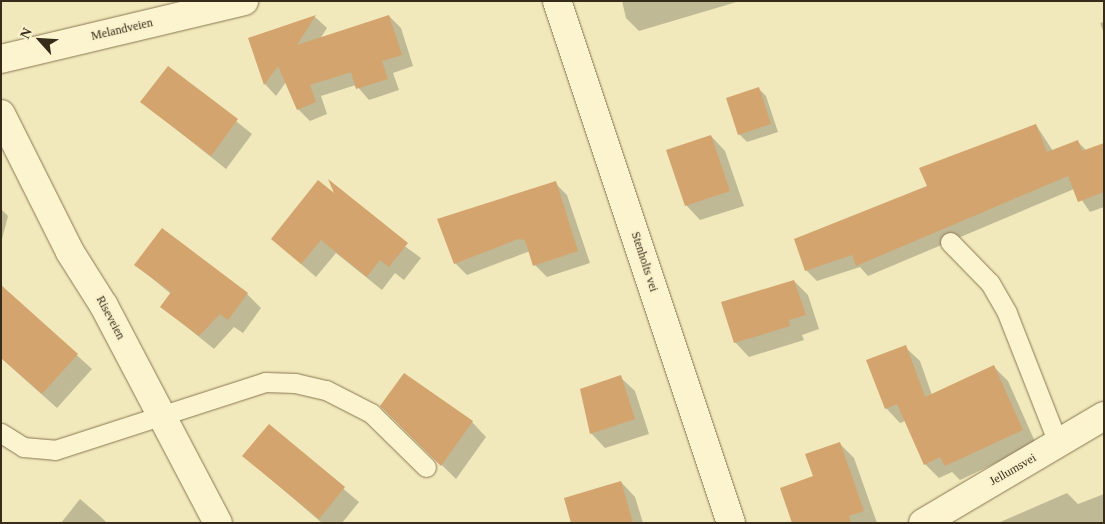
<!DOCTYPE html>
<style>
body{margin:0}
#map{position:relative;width:1105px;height:524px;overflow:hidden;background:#f1e8bb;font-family:Georgia,serif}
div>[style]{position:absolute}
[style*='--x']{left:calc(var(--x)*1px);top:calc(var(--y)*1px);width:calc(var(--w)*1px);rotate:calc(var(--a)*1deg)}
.shadow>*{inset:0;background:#0003}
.building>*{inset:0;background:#d3a46d}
.roads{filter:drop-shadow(0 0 1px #897754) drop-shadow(0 0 1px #897754)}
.lane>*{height:19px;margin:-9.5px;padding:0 9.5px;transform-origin:9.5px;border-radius:9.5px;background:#fcf4ce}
.street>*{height:28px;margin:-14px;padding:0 14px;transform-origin:14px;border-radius:14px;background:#fcf4ce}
span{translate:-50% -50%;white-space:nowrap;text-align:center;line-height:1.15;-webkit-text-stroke:4px #f8f1cb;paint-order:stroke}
.street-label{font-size:12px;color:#372c1a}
.frame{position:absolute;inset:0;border:2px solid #372c1a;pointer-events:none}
.north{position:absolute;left:15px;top:15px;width:50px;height:50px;-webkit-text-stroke:4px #f8f1cb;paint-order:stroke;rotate:296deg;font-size:14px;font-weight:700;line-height:20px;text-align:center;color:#372c1a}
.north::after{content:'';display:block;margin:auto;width:18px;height:22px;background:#372c1a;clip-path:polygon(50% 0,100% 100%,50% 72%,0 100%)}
</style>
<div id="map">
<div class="shadow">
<div style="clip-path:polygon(622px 1px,740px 1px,639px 31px,626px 18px)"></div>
<div style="clip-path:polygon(389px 16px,401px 28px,413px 66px,393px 73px,399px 90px,369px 100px,356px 85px,321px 96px,327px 114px,310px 121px,298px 109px,286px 82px,276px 96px,265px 84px,250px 39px,315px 17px,327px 28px,320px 39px)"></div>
<div style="clip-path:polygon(1104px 22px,1104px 33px,1100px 23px)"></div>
<div style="clip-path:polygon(169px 67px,252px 134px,226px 169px,142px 102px)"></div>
<div style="clip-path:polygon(758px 88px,766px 96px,778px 132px,747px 142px,739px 134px)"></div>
<div style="clip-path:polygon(1036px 125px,1053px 151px,1078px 142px,1087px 151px,1104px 144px,1104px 207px,1090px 212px,1074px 189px,868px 276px,860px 267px,817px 281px,806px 270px,929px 187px)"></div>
<div style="clip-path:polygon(711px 136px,725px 151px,744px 206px,700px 220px,686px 205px)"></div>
<div style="clip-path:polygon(555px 183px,567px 195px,590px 263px,547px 277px,535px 265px,530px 251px,467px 275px,455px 263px)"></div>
<div style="clip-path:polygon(337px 197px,421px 258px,404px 280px,395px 273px,382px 290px,336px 253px,316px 277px,272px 239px)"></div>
<div style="clip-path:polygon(1px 209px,8px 216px,1px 243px)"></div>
<div style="clip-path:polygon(136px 265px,247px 294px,261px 308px,243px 333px,234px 327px,214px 349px,162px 307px,171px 294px)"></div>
<div style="clip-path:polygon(794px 281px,808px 295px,819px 329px,802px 335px,804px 340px,749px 357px,735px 342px)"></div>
<div style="clip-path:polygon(8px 292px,92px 369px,57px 408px,1px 358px)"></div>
<div style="clip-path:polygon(905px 347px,920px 361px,932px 395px,994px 367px,1008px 381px,1036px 444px,960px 480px,952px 472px,939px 478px,925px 464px,905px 421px,900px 423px,886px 408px)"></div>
<div style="clip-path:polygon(620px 377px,635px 391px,649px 434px,605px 448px,591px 433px)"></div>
<div style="clip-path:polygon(382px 406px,472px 422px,486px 437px,456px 479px)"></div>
<div style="clip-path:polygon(269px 426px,359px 502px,342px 523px,322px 523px,244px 456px)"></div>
<div style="clip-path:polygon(840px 444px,854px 458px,877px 523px,794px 523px,814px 477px)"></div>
<div style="clip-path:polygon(621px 482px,635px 497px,643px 523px,572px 523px)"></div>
<div style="clip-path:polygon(1067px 493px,1078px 504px,1104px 494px,1104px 523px,998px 523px)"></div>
<div style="clip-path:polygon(80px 499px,101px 517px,107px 523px,61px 523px)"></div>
</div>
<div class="building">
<div style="clip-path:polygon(316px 15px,297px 45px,389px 15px,402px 55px,382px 61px,388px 79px,356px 89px,351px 72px,310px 85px,316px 102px,297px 110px,278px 66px,264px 85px,248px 38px)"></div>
<div style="clip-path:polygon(168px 66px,238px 119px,211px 156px,140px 102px)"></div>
<div style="clip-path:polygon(759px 87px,771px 124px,738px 135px,726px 98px)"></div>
<div style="clip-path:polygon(1036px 124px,1047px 152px,1078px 140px,1082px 151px,1104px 143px,1104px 192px,1078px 202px,1068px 176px,856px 266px,852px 255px,805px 271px,794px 239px,927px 186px,919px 168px)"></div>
<div style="clip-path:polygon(711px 135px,730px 191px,685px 206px,666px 150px)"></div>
<div style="clip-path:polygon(328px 179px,408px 243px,389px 267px,380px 260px,367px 277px,321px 240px,301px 264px,271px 239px,318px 180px,334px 193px)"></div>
<div style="clip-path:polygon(556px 181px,578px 251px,533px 266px,525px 240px,518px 239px,454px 264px,437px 219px)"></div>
<div style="clip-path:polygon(162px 228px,248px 293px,228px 320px,220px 314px,199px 336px,160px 307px,171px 292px,134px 265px)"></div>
<div style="clip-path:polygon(794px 280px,806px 315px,789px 320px,790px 326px,734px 343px,721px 302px)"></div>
<div style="clip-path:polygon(1px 285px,78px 354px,42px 394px,1px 358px)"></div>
<div style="clip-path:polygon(906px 345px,925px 397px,994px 365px,1023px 430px,945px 466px,940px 457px,924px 465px,897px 404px,885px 409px,866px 360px)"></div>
<div style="clip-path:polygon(404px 373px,473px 421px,441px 466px,380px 406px)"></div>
<div style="clip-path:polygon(621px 375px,635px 419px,590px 434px,580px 389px)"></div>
<div style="clip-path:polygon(269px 424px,345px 487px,319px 519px,242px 456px)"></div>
<div style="clip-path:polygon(840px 442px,864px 511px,849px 516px,851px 523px,792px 523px,780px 488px,813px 476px,805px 454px)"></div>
<div style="clip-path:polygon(621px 481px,633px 523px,571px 523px,564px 498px)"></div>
</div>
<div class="roads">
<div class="lane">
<div style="--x:950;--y:242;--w:57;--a:45.7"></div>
<div style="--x:990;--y:283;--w:34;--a:60"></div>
<div style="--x:1007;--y:313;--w:140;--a:68.6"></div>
<div style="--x:1;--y:433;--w:26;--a:32"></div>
<div style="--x:23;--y:447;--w:32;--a:5"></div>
<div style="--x:55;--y:450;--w:221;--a:-17.9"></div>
<div style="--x:265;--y:382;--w:30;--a:2"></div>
<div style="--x:295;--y:383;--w:32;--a:13"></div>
<div style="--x:326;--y:390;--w:51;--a:27.1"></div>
<div style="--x:371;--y:413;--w:77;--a:44.5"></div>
</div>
<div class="street">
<div style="--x:557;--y:1;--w:550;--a:71.57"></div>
<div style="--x:1;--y:59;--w:250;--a:-13.4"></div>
<div style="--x:1;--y:114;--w:154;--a:63.4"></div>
<div style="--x:70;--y:252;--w:64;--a:57.8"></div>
<div style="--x:104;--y:306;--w:245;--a:62.3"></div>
<div style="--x:923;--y:523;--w:210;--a:-30.6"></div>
</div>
</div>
<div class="street-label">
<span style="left:122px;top:30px;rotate:-13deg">Melandveien</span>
<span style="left:644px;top:262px;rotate:72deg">Stenholts vei</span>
<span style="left:110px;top:318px;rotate:62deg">Riseveien</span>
<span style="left:1013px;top:470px;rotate:-30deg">Jellumsvei</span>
</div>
<div class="frame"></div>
<div class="north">N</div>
</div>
